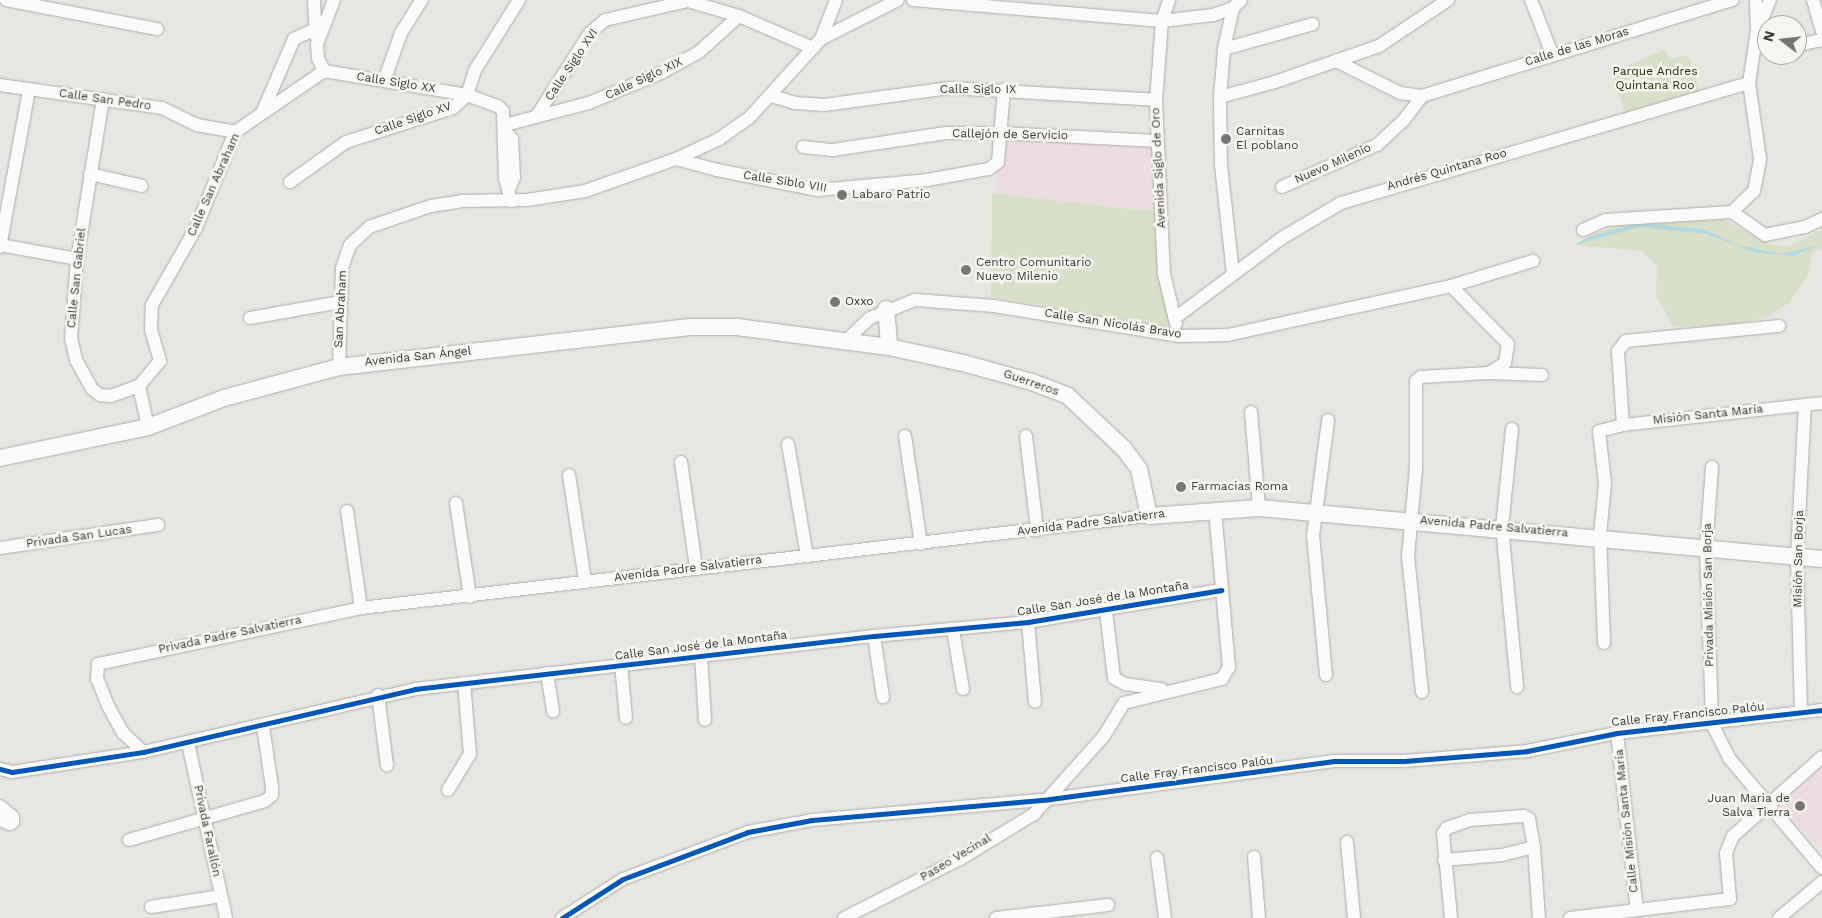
<!DOCTYPE html>
<meta charset="utf-8">
<style>
body{margin:0}
#map{position:relative;width:1822px;height:918px;overflow:hidden;background:#e8e6e3;font-family:"Work Sans",sans-serif}
div>[style]{position:absolute}
[style*='--x']{left:calc(var(--x)*1px);top:calc(var(--y)*1px);width:calc(var(--w)*1px);rotate:calc(var(--a)*1deg)}
.education>*{inset:0;background:#ecdde1}
.green>*{inset:0;background:#d8e0c9}
.water>*{inset:0;background:#b3d8dd}
.roads{filter:drop-shadow(0 0 1px #adaca9) drop-shadow(0 0 1px #adaca9)}
.minor>*{height:12px;margin:-6px;padding:0 6px;transform-origin:6px;border-radius:6px;background:#fcfbfb}
.major>*{height:16px;margin:-8px;padding:0 8px;transform-origin:8px;border-radius:8px;background:#fcfbfb}
.cycleway>*{height:5px;margin:-2.5px;padding:0 2.5px;transform-origin:2.5px;border-radius:2.5px;background:#0057b8}
.dots>*{width:14px;height:14px;translate:-50% -50%;box-sizing:border-box;border:2px solid #f6f5f0;border-radius:50%}
span{translate:-50% -50%;white-space:nowrap;text-align:center;line-height:1.15;-webkit-text-stroke:5px #f6f5f0;paint-order:stroke}
.street-label{font-size:12px;color:#3b3a38}
.park-label{font-size:12px;color:#213003}
.poi-label{font-size:12px;color:#3b3a38}
.left{translate:0 -50%;text-align:left}
.right{translate:-100% -50%;text-align:right}
.north{position:absolute;left:1757px;top:15px;width:50px;height:50px;box-sizing:border-box;background:#f6f5f0;border:1px solid #abaaa6;border-radius:50%;rotate:286deg;font-size:14px;font-weight:700;line-height:20px;text-align:center;color:#3b3a38}
.north::after{content:'';display:block;margin:auto;width:18px;height:22px;background:#787674;clip-path:polygon(50% 0,100% 100%,50% 72%,0 100%)}
</style>
<div id="map">
<div class="education">
<div style="clip-path:polygon(1007px 135px,1154px 141px,1158px 212px,992px 193px)"></div>
<div style="clip-path:polygon(1822px 763px,1822px 849px,1776px 805px)"></div>
</div>
<div class="green">
<div style="clip-path:polygon(1665px 49px,1669px 59px,1688px 55px,1700px 91px,1625px 114px,1612px 72px)"></div>
<div style="clip-path:polygon(992px 193px,1158px 212px,1179px 328px,991px 297px)"></div>
<div style="clip-path:polygon(1712px 213px,1769px 244px,1788px 247px,1822px 229px,1822px 249px,1813px 252px,1809px 273px,1789px 303px,1768px 317px,1736px 324px,1673px 327px,1656px 295px,1657px 266px,1642px 251px,1574px 245px,1607px 228px)"></div>
</div>
<div class="water">
<div style="clip-path:polygon(1639px 223px,1704px 229px,1737px 245px,1782px 254px,1822px 244px,1793px 256px,1753px 252px,1707px 234px,1640px 227px,1574px 245px,1590px 236px)"></div>
</div>
<div class="roads">
<div class="minor">
<div style="--x:6;--y:0;--w:154;--a:10.9"></div>
<div style="--x:314;--y:0;--w:36;--a:87"></div>
<div style="--x:913;--y:0;--w:250;--a:4.8"></div>
<div style="--x:1162;--y:21;--w:51;--a:-6.7"></div>
<div style="--x:1213;--y:15;--w:21;--a:-19"></div>
<div style="--x:1233;--y:8;--w:11;--a:-45"></div>
<div style="--x:1169;--y:0;--w:22;--a:108"></div>
<div style="--x:1162;--y:21;--w:79;--a:94.3"></div>
<div style="--x:1156;--y:100;--w:174;--a:87.4"></div>
<div style="--x:1164;--y:274;--w:51;--a:76.5"></div>
<div style="--x:1531;--y:0;--w:58;--a:68.7"></div>
<div style="--x:1813;--y:0;--w:32;--a:74"></div>
<div style="--x:1233;--y:8;--w:42;--a:102.4"></div>
<div style="--x:1224;--y:49;--w:48;--a:94.8"></div>
<div style="--x:1220;--y:97;--w:68;--a:89.2"></div>
<div style="--x:1221;--y:165;--w:110;--a:83.7"></div>
<div style="--x:1759;--y:26;--w:28;--a:-67"></div>
<div style="--x:821;--y:39;--w:42;--a:-69"></div>
<div style="--x:1797;--y:45;--w:25;--a:-11"></div>
<div style="--x:1224;--y:49;--w:92;--a:-15.7"></div>
<div style="--x:1336;--y:61;--w:72;--a:26.6"></div>
<div style="--x:1400;--y:93;--w:22;--a:8"></div>
<div style="--x:1422;--y:96;--w:325;--a:-17.2"></div>
<div style="--x:324;--y:71;--w:145;--a:9.5"></div>
<div style="--x:467;--y:95;--w:33;--a:20"></div>
<div style="--x:498;--y:106;--w:7;--a:45"></div>
<div style="--x:503;--y:111;--w:67;--a:88.3"></div>
<div style="--x:505;--y:178;--w:24;--a:75"></div>
<div style="--x:324;--y:71;--w:14;--a:-115"></div>
<div style="--x:318;--y:58;--w:14;--a:-94"></div>
<div style="--x:317;--y:44;--w:47;--a:-68.9"></div>
<div style="--x:384;--y:81;--w:51;--a:-70.5"></div>
<div style="--x:401;--y:33;--w:39;--a:-58"></div>
<div style="--x:0;--y:85;--w:164;--a:8.1"></div>
<div style="--x:162;--y:108;--w:39;--a:26"></div>
<div style="--x:197;--y:125;--w:39;--a:10"></div>
<div style="--x:771;--y:96;--w:25;--a:16"></div>
<div style="--x:795;--y:103;--w:29;--a:4"></div>
<div style="--x:824;--y:105;--w:127;--a:-7.7"></div>
<div style="--x:950;--y:88;--w:206;--a:3.3"></div>
<div style="--x:1220;--y:97;--w:57;--a:-15.3"></div>
<div style="--x:1275;--y:82;--w:110;--a:-19.1"></div>
<div style="--x:1379;--y:46;--w:83;--a:-33.7"></div>
<div style="--x:103;--y:99;--w:162;--a:99.2"></div>
<div style="--x:77;--y:259;--w:79;--a:94.3"></div>
<div style="--x:71;--y:338;--w:23;--a:77"></div>
<div style="--x:76;--y:360;--w:33;--a:61"></div>
<div style="--x:92;--y:389;--w:10;--a:37"></div>
<div style="--x:100;--y:395;--w:11;--a:5"></div>
<div style="--x:111;--y:396;--w:30;--a:-20"></div>
<div style="--x:139;--y:386;--w:33;--a:-50"></div>
<div style="--x:160;--y:361;--w:33;--a:-106"></div>
<div style="--x:151;--y:329;--w:24;--a:-88"></div>
<div style="--x:152;--y:305;--w:89;--a:-60.3"></div>
<div style="--x:196;--y:228;--w:104;--a:-67.9"></div>
<div style="--x:235;--y:132;--w:108;--a:-34.4"></div>
<div style="--x:262;--y:113;--w:81;--a:-66.6"></div>
<div style="--x:294;--y:39;--w:23;--a:-25"></div>
<div style="--x:536;--y:117;--w:100;--a:-57.3"></div>
<div style="--x:590;--y:33;--w:20;--a:-41"></div>
<div style="--x:605;--y:20;--w:85;--a:-12.9"></div>
<div style="--x:688;--y:1;--w:53;--a:16.4"></div>
<div style="--x:739;--y:16;--w:81;--a:23.4"></div>
<div style="--x:505;--y:125;--w:87;--a:-14.7"></div>
<div style="--x:589;--y:103;--w:78;--a:-22.6"></div>
<div style="--x:661;--y:73;--w:43;--a:-28.9"></div>
<div style="--x:699;--y:52;--w:54;--a:-42"></div>
<div style="--x:505;--y:131;--w:11;--a:49"></div>
<div style="--x:512;--y:139;--w:38;--a:87"></div>
<div style="--x:514;--y:177;--w:11;--a:112"></div>
<div style="--x:803;--y:147;--w:30;--a:6"></div>
<div style="--x:833;--y:150;--w:114;--a:-8.6"></div>
<div style="--x:946;--y:133;--w:54;--a:0"></div>
<div style="--x:1000;--y:133;--w:157;--a:2.9"></div>
<div style="--x:676;--y:159;--w:42;--a:15"></div>
<div style="--x:717;--y:170;--w:103;--a:11.2"></div>
<div style="--x:818;--y:190;--w:109;--a:-5.2"></div>
<div style="--x:927;--y:180;--w:63;--a:-10.1"></div>
<div style="--x:989;--y:169;--w:11;--a:-38"></div>
<div style="--x:998;--y:162;--w:73;--a:-85.3"></div>
<div style="--x:90;--y:174;--w:53;--a:13"></div>
<div style="--x:290;--y:182;--w:69;--a:-35.5"></div>
<div style="--x:346;--y:142;--w:112;--a:-17.6"></div>
<div style="--x:453;--y:108;--w:19;--a:-43"></div>
<div style="--x:467;--y:95;--w:26;--a:-72"></div>
<div style="--x:475;--y:70;--w:83;--a:-57.8"></div>
<div style="--x:1282;--y:187;--w:104;--a:-23.9"></div>
<div style="--x:1377;--y:145;--w:37;--a:-43"></div>
<div style="--x:1404;--y:120;--w:30;--a:-53"></div>
<div style="--x:1732;--y:212;--w:30;--a:-44"></div>
<div style="--x:1754;--y:191;--w:33;--a:-79"></div>
<div style="--x:1760;--y:159;--w:77;--a:-98.2"></div>
<div style="--x:1749;--y:83;--w:53;--a:-81.3"></div>
<div style="--x:1757;--y:31;--w:31;--a:-92"></div>
<div style="--x:1732;--y:212;--w:40;--a:34.9"></div>
<div style="--x:1765;--y:235;--w:41;--a:-11.3"></div>
<div style="--x:1805;--y:227;--w:19;--a:-25"></div>
<div style="--x:1583;--y:230;--w:24;--a:-24"></div>
<div style="--x:1605;--y:220;--w:127;--a:-3.6"></div>
<div style="--x:0;--y:245;--w:78;--a:10.3"></div>
<div style="--x:0;--y:247;--w:160;--a:-79.5"></div>
<div style="--x:1451;--y:286;--w:81;--a:45.5"></div>
<div style="--x:1508;--y:344;--w:19;--a:99"></div>
<div style="--x:1505;--y:363;--w:19;--a:148"></div>
<div style="--x:250;--y:318;--w:92;--a:-10"></div>
<div style="--x:1175;--y:318;--w:134;--a:-36.8"></div>
<div style="--x:1282;--y:238;--w:69;--a:-30.7"></div>
<div style="--x:1341;--y:203;--w:425;--a:-16.4"></div>
<div style="--x:848;--y:339;--w:30;--a:-44"></div>
<div style="--x:870;--y:318;--w:48;--a:-21.8"></div>
<div style="--x:915;--y:300;--w:79;--a:4.3"></div>
<div style="--x:994;--y:306;--w:187;--a:9.2"></div>
<div style="--x:1179;--y:336;--w:49;--a:-1.2"></div>
<div style="--x:1228;--y:335;--w:228;--a:-12.4"></div>
<div style="--x:1451;--y:286;--w:86;--a:-17"></div>
<div style="--x:339;--y:367;--w:99;--a:-88.3"></div>
<div style="--x:342;--y:268;--w:24;--a:-71"></div>
<div style="--x:350;--y:245;--w:26;--a:-43"></div>
<div style="--x:369;--y:227;--w:65;--a:-18.7"></div>
<div style="--x:431;--y:206;--w:30;--a:-9"></div>
<div style="--x:461;--y:201;--w:66;--a:-0.9"></div>
<div style="--x:527;--y:200;--w:59;--a:-8.8"></div>
<div style="--x:585;--y:191;--w:96;--a:-19.4"></div>
<div style="--x:676;--y:159;--w:47;--a:-24.9"></div>
<div style="--x:719;--y:139;--w:37;--a:-35"></div>
<div style="--x:749;--y:118;--w:107;--a:-47.7"></div>
<div style="--x:821;--y:39;--w:86;--a:-26.9"></div>
<div style="--x:139;--y:386;--w:42;--a:77.6"></div>
<div style="--x:1251;--y:412;--w:96;--a:85.2"></div>
<div style="--x:1623;--y:425;--w:74;--a:-93.9"></div>
<div style="--x:1618;--y:351;--w:13;--a:-51"></div>
<div style="--x:1626;--y:341;--w:154;--a:-5.6"></div>
<div style="--x:1512;--y:429;--w:99;--a:95.8"></div>
<div style="--x:1502;--y:527;--w:161;--a:84.6"></div>
<div style="--x:905;--y:436;--w:109;--a:81.6"></div>
<div style="--x:1026;--y:436;--w:95;--a:83.3"></div>
<div style="--x:788;--y:444;--w:114;--a:80.4"></div>
<div style="--x:681;--y:462;--w:107;--a:81.9"></div>
<div style="--x:1712;--y:467;--w:81;--a:94.2"></div>
<div style="--x:1706;--y:548;--w:176;--a:88"></div>
<div style="--x:1712;--y:724;--w:38;--a:63"></div>
<div style="--x:1729;--y:758;--w:144;--a:49.8"></div>
<div style="--x:569;--y:475;--w:107;--a:81.4"></div>
<div style="--x:456;--y:503;--w:95;--a:81.5"></div>
<div style="--x:347;--y:511;--w:98;--a:81.8"></div>
<div style="--x:0;--y:548;--w:160;--a:-8.3"></div>
<div style="--x:1106;--y:611;--w:67;--a:83.2"></div>
<div style="--x:1114;--y:678;--w:13;--a:29"></div>
<div style="--x:1125;--y:684;--w:37;--a:8"></div>
<div style="--x:1028;--y:622;--w:80;--a:85"></div>
<div style="--x:953;--y:630;--w:60;--a:80.4"></div>
<div style="--x:874;--y:636;--w:62;--a:81.6"></div>
<div style="--x:1604;--y:643;--w:107;--a:-92.1"></div>
<div style="--x:1600;--y:536;--w:53;--a:-84.6"></div>
<div style="--x:1605;--y:483;--w:52;--a:-96.6"></div>
<div style="--x:1599;--y:431;--w:25;--a:-14"></div>
<div style="--x:1623;--y:425;--w:200;--a:-6.3"></div>
<div style="--x:701;--y:656;--w:64;--a:86.4"></div>
<div style="--x:621;--y:665;--w:53;--a:84.6"></div>
<div style="--x:547;--y:673;--w:39;--a:81"></div>
<div style="--x:1326;--y:675;--w:140;--a:-95.3"></div>
<div style="--x:1313;--y:536;--w:117;--a:-82.6"></div>
<div style="--x:1422;--y:692;--w:136;--a:-95.9"></div>
<div style="--x:1408;--y:557;--w:90;--a:-84.9"></div>
<div style="--x:1416;--y:467;--w:86;--a:-90"></div>
<div style="--x:1416;--y:381;--w:6;--a:-39"></div>
<div style="--x:1421;--y:377;--w:67;--a:-3.4"></div>
<div style="--x:1488;--y:373;--w:54;--a:2.1"></div>
<div style="--x:378;--y:695;--w:71;--a:82.7"></div>
<div style="--x:1801;--y:712;--w:156;--a:-91.5"></div>
<div style="--x:1797;--y:556;--w:151;--a:-87"></div>
<div style="--x:1617;--y:733;--w:178;--a:83.6"></div>
<div style="--x:188;--y:743;--w:179;--a:77.7"></div>
<div style="--x:143;--y:752;--w:28;--a:-136"></div>
<div style="--x:123;--y:733;--w:29;--a:-119"></div>
<div style="--x:109;--y:708;--w:31;--a:-112"></div>
<div style="--x:97;--y:679;--w:15;--a:-86"></div>
<div style="--x:98;--y:664;--w:269;--a:-12"></div>
<div style="--x:361;--y:608;--w:793;--a:-6.66"></div>
<div style="--x:0;--y:769;--w:12;--a:14"></div>
<div style="--x:12;--y:772;--w:133;--a:-8.7"></div>
<div style="--x:143;--y:752;--w:279;--a:-13"></div>
<div style="--x:415;--y:689;--w:462;--a:-6.6"></div>
<div style="--x:874;--y:636;--w:155;--a:-5.2"></div>
<div style="--x:1028;--y:622;--w:196;--a:-9.4"></div>
<div style="--x:448;--y:790;--w:42;--a:-58.6"></div>
<div style="--x:470;--y:754;--w:71;--a:-94.8"></div>
<div style="--x:0;--y:806;--w:17;--a:40"></div>
<div style="--x:13;--y:817;--w:5;--a:90"></div>
<div style="--x:13;--y:822;--w:4;--a:146"></div>
<div style="--x:10;--y:824;--w:11;--a:-158"></div>
<div style="--x:129;--y:840;--w:141;--a:-16"></div>
<div style="--x:265;--y:801;--w:9;--a:-41"></div>
<div style="--x:272;--y:795;--w:8;--a:-90"></div>
<div style="--x:272;--y:787;--w:62;--a:-98.4"></div>
<div style="--x:1347;--y:842;--w:76;--a:84.7"></div>
<div style="--x:1254;--y:857;--w:61;--a:85.3"></div>
<div style="--x:1157;--y:858;--w:61;--a:82.4"></div>
<div style="--x:1444;--y:860;--w:58;--a:-4.9"></div>
<div style="--x:1502;--y:855;--w:33;--a:-14"></div>
<div style="--x:151;--y:907;--w:71;--a:-8.9"></div>
<div style="--x:562;--y:918;--w:72;--a:-32.6"></div>
<div style="--x:623;--y:879;--w:134;--a:-20.6"></div>
<div style="--x:748;--y:832;--w:65;--a:-10.6"></div>
<div style="--x:812;--y:820;--w:239;--a:-5"></div>
<div style="--x:1050;--y:799;--w:287;--a:-7.6"></div>
<div style="--x:1334;--y:761;--w:70;--a:0"></div>
<div style="--x:1404;--y:761;--w:123;--a:-4.6"></div>
<div style="--x:1527;--y:751;--w:92;--a:-11.3"></div>
<div style="--x:1617;--y:733;--w:206;--a:-6.4"></div>
<div style="--x:844;--y:918;--w:130;--a:-27"></div>
<div style="--x:960;--y:859;--w:87;--a:-31.3"></div>
<div style="--x:1034;--y:814;--w:105;--a:-48.1"></div>
<div style="--x:1104;--y:736;--w:39;--a:-59"></div>
<div style="--x:1124;--y:703;--w:101;--a:-13.8"></div>
<div style="--x:1222;--y:679;--w:14;--a:-60"></div>
<div style="--x:1229;--y:667;--w:158;--a:-95.1"></div>
<div style="--x:996;--y:918;--w:113;--a:-6.6"></div>
<div style="--x:1451;--y:918;--w:85;--a:-95.4"></div>
<div style="--x:1443;--y:833;--w:6;--a:-51"></div>
<div style="--x:1447;--y:828;--w:24;--a:-19"></div>
<div style="--x:1470;--y:820;--w:54;--a:-4.2"></div>
<div style="--x:1524;--y:816;--w:6;--a:31"></div>
<div style="--x:1529;--y:819;--w:28;--a:80"></div>
<div style="--x:1534;--y:847;--w:71;--a:86"></div>
<div style="--x:1570;--y:918;--w:161;--a:-6.8"></div>
<div style="--x:1730;--y:899;--w:46;--a:-95"></div>
<div style="--x:1726;--y:853;--w:18;--a:-68"></div>
<div style="--x:1733;--y:836;--w:119;--a:-41.6"></div>
<div style="--x:1779;--y:918;--w:56;--a:-39.9"></div>
</div>
<div class="major">
<div style="--x:886;--y:309;--w:38;--a:85"></div>
<div style="--x:0;--y:458;--w:151;--a:-11.8"></div>
<div style="--x:148;--y:427;--w:81;--a:-20.9"></div>
<div style="--x:224;--y:398;--w:119;--a:-15.1"></div>
<div style="--x:339;--y:367;--w:355;--a:-6.5"></div>
<div style="--x:692;--y:327;--w:45;--a:0"></div>
<div style="--x:737;--y:327;--w:153;--a:7.5"></div>
<div style="--x:889;--y:347;--w:76;--a:12.2"></div>
<div style="--x:963;--y:363;--w:72;--a:15.4"></div>
<div style="--x:1032;--y:382;--w:39;--a:21"></div>
<div style="--x:1068;--y:396;--w:77;--a:43.4"></div>
<div style="--x:1124;--y:449;--w:25;--a:53"></div>
<div style="--x:1139;--y:469;--w:48;--a:78"></div>
<div style="--x:1149;--y:516;--w:110;--a:-4.2"></div>
<div style="--x:1259;--y:508;--w:565;--a:5.18"></div>
</div>
</div>
<div class="cycleway">
<div style="--x:0;--y:769;--w:12;--a:14"></div>
<div style="--x:12;--y:772;--w:133;--a:-8.7"></div>
<div style="--x:143;--y:752;--w:279;--a:-13"></div>
<div style="--x:415;--y:689;--w:462;--a:-6.6"></div>
<div style="--x:874;--y:636;--w:155;--a:-5.2"></div>
<div style="--x:1028;--y:622;--w:196;--a:-9.4"></div>
<div style="--x:562;--y:918;--w:72;--a:-32.6"></div>
<div style="--x:623;--y:879;--w:134;--a:-20.6"></div>
<div style="--x:748;--y:832;--w:65;--a:-10.6"></div>
<div style="--x:812;--y:820;--w:239;--a:-5"></div>
<div style="--x:1050;--y:799;--w:287;--a:-7.6"></div>
<div style="--x:1334;--y:761;--w:70;--a:0"></div>
<div style="--x:1404;--y:761;--w:123;--a:-4.6"></div>
<div style="--x:1527;--y:751;--w:92;--a:-11.3"></div>
<div style="--x:1617;--y:733;--w:206;--a:-6.4"></div>
</div>
<div class="dots">
<div style="left:1226px;top:139px;background:#787674"></div>
<div style="left:842px;top:195px;background:#787674"></div>
<div style="left:966px;top:270px;background:#787674"></div>
<div style="left:835px;top:302px;background:#787674"></div>
<div style="left:1181px;top:487px;background:#787674"></div>
<div style="left:1800px;top:806px;background:#787674"></div>
</div>
<div class="street-label">
<span style="left:1577px;top:47px;rotate:-17deg">Calle de las Moras</span>
<span style="left:572px;top:65px;rotate:-56deg">Calle Siglo XVI</span>
<span style="left:644px;top:79px;rotate:-25deg">Calle Siglo XIX</span>
<span style="left:396px;top:83px;rotate:9deg">Calle Siglo XX</span>
<span style="left:978px;top:90px">Calle Siglo IX</span>
<span style="left:105px;top:100px;rotate:8deg">Calle San Pedro</span>
<span style="left:413px;top:119px;rotate:-19deg">Calle Siglo XV</span>
<span style="left:1010px;top:135px;rotate:1deg">Callejón de Servicio</span>
<span style="left:1333px;top:164px;rotate:-24deg">Nuevo Milenio</span>
<span style="left:1159px;top:168px;rotate:-93deg">Avenida Siglo de Oro</span>
<span style="left:1447px;top:170px;rotate:-16deg">Andrés Quintana Roo</span>
<span style="left:785px;top:182px;rotate:9deg">Calle Siblo VIII</span>
<span style="left:214px;top:185px;rotate:-66deg">Calle San Abraham</span>
<span style="left:77px;top:278px;rotate:-84deg">Calle San Gabriel</span>
<span style="left:341px;top:309px;rotate:-87deg">San Abraham</span>
<span style="left:1113px;top:324px;rotate:9deg">Calle San Nicolás Bravo</span>
<span style="left:418px;top:357px;rotate:-6deg">Avenida San Ángel</span>
<span style="left:1031px;top:383px;rotate:19deg">Guerreros</span>
<span style="left:1708px;top:415px;rotate:-6deg">Misión Santa María</span>
<span style="left:1091px;top:523px;rotate:-7deg">Avenida Padre Salvatierra</span>
<span style="left:1494px;top:527px;rotate:5deg">Avenida Padre Salvatierra</span>
<span style="left:79px;top:537px;rotate:-8deg">Privada San Lucas</span>
<span style="left:1799px;top:559px;rotate:-89deg">Misión San Borja</span>
<span style="left:688px;top:569px;rotate:-7deg">Avenida Padre Salvatierra</span>
<span style="left:1709px;top:595px;rotate:-91deg">Privada Misión San Borja</span>
<span style="left:1103px;top:599px;rotate:-9deg">Calle San José de la Montaña</span>
<span style="left:230px;top:635px;rotate:-12deg">Privada Padre Salvatierra</span>
<span style="left:701px;top:646px;rotate:-7deg">Calle San José de la Montaña</span>
<span style="left:1688px;top:715px;rotate:-6deg">Calle Fray Francisco Palóu</span>
<span style="left:1197px;top:770px;rotate:-7deg">Calle Fray Francisco Palóu</span>
<span style="left:1627px;top:821px;rotate:-96deg">Calle Misión Santa María</span>
<span style="left:207px;top:831px;rotate:78deg">Privada Farallón</span>
<span style="left:956px;top:858px;rotate:-31deg">Paseo Vecinal</span>
</div>
<div class="park-label">
<span style="left:1655px;top:79px">Parque Andres<br>Quintana Roo</span>
</div>
<div class="poi-label">
<span class="left" style="left:1236px;top:139px">Carnitas<br>El poblano</span>
<span class="left" style="left:852px;top:195px">Labaro Patrio</span>
<span class="left" style="left:976px;top:270px">Centro Comunitario<br>Nuevo Milenio</span>
<span class="left" style="left:845px;top:302px">Oxxo</span>
<span class="left" style="left:1191px;top:487px">Farmacias Roma</span>
<span class="right" style="left:1790px;top:806px">Juan Maria de<br>Salva Tierra</span>
</div>
<div class="north">N</div>
</div>
